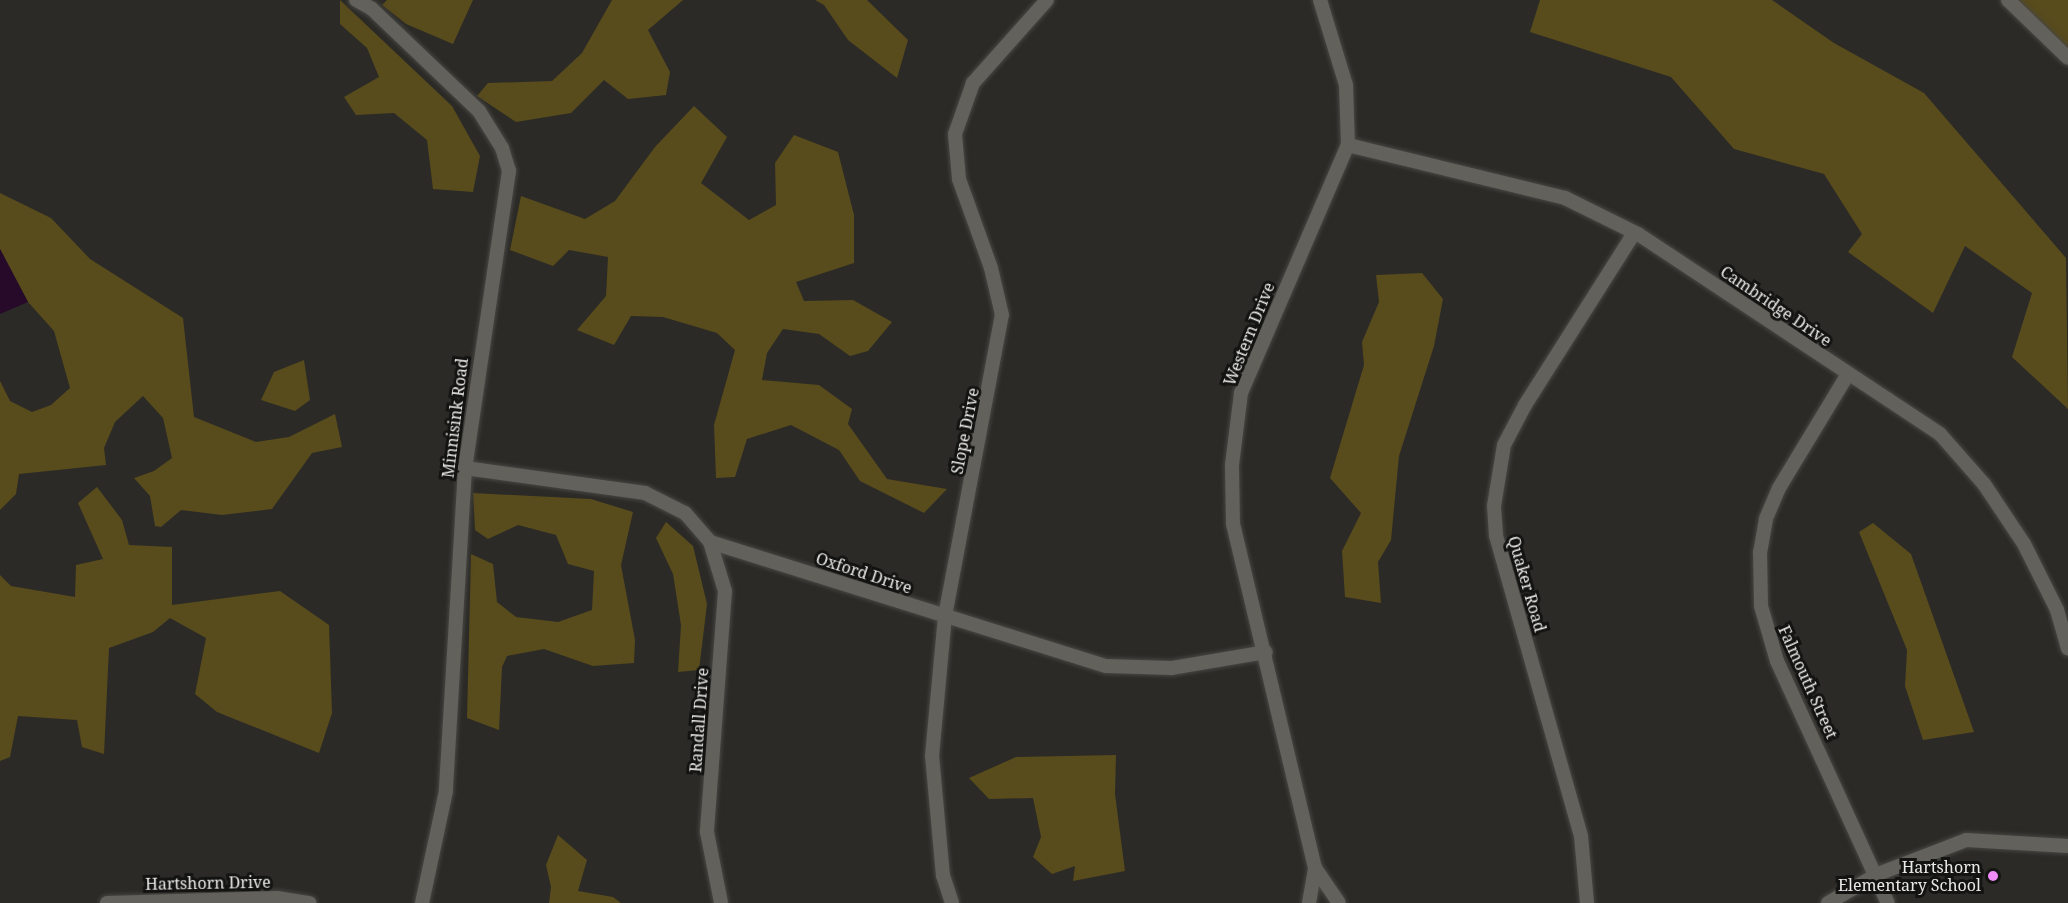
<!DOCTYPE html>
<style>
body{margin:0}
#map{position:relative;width:2068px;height:903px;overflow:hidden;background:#2b2a26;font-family:"Noto Serif",serif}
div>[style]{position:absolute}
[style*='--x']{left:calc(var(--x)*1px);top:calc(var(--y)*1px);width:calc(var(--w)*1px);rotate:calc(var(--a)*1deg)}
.green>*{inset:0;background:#584b1c}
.water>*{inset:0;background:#27092a}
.roads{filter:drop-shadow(0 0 2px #474643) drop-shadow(0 0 2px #474643)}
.minor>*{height:14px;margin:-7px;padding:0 7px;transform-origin:7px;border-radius:7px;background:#62615b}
.dots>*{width:16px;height:16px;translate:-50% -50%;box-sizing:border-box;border:3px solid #131311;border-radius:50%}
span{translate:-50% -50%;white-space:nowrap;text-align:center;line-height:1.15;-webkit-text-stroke:6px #131311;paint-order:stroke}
.street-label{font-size:16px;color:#eae9e6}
.poi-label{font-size:16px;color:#eae9e6}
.right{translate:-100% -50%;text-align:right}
</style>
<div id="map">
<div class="green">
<div style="clip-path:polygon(340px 0,452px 106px,480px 156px,473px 192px,433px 189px,427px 140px,394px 113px,356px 115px,344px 97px,379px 77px,367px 48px,340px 24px)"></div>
<div style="clip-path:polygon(387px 0,473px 0,453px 44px,406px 24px,382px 5px)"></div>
<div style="clip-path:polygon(612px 0,683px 0,648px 30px,670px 72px,666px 95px,628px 99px,604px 80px,571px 113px,516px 122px,477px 96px,488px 83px,552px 81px,582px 53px)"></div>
<div style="clip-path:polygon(815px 0,867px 0,908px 40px,897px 78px,848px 40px,824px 5px)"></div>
<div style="clip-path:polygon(1540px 0,1772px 0,1834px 43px,1924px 93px,2066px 258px,2068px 409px,2012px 357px,2032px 293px,1965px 246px,1933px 313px,1848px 252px,1862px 234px,1824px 174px,1734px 149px,1671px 77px,1530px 32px)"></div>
<div style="clip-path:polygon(2017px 0,2068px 0,2068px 49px)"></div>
<div style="clip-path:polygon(694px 106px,727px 137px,701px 183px,749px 220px,776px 205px,775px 163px,794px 135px,838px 152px,854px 215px,854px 263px,796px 282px,804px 301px,853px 300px,892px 322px,868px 351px,850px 356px,819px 334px,783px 329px,767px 353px,762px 380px,819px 385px,852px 409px,848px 424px,887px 479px,947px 489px,924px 513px,860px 481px,839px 450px,791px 425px,747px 439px,735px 477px,716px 478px,714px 425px,735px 350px,717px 333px,663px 317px,631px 316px,614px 345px,577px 330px,606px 296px,608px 257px,569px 250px,553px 266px,510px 250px,521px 196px,585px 219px,615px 201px,655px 147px)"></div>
<div style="clip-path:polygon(0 193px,51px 218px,90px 259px,183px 318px,194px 417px,256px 442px,289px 437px,335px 414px,342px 447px,312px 453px,272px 509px,222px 515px,181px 510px,161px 527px,155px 526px,150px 496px,134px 478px,154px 471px,172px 458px,163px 418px,143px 396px,115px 422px,104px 448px,106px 465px,19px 474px,16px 494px,0 510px,0 381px,10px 401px,32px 412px,51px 405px,70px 388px,54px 331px,28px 302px,0 249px)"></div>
<div style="clip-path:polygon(1422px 273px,1443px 299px,1434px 346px,1399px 456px,1391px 540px,1378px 562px,1381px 603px,1345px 597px,1342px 551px,1361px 513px,1330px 478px,1364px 365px,1362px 342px,1379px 302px,1376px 275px)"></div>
<div style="clip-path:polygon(304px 360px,310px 400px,295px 411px,261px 400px,274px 372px)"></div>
<div style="clip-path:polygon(97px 487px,122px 520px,129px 545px,172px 547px,172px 605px,280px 591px,329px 625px,332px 713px,319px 753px,217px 712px,195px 694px,206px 638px,170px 618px,153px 632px,109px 648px,104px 754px,82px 747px,77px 720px,18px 716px,10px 757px,0 761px,0 575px,11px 586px,75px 597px,76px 565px,103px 559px,78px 503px)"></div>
<div style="clip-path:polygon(473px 493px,591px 499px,633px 512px,621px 565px,635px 640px,634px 663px,593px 666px,544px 649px,507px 656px,502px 667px,499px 730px,467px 718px,471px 554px,493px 564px,497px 602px,516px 617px,558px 622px,592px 610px,594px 571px,568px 564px,556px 535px,518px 525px,488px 539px,475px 530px)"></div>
<div style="clip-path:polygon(666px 522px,693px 546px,707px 604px,699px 670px,678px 672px,681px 625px,673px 574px,656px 538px)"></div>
<div style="clip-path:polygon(1873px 523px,1911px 554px,1974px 732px,1923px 740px,1905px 686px,1907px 650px,1859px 532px)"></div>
<div style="clip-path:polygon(1116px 755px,1115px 794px,1125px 871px,1073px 881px,1075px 866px,1052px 874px,1033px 857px,1041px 837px,1033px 798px,989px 799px,969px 778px,1016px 757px)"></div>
<div style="clip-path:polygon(558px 835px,587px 860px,578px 891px,613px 897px,621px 903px,549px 903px,551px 887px,546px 865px)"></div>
</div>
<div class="water">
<div style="clip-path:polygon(0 249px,28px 302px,0 314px)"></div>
</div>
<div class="roads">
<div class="minor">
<div style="--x:356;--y:0;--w:18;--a:29"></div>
<div style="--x:372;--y:9;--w:148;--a:43.6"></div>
<div style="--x:479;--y:111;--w:44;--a:58.1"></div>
<div style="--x:502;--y:148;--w:24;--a:73"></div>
<div style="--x:509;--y:171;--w:300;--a:98.4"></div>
<div style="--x:465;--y:468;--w:324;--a:93.4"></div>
<div style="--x:446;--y:791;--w:115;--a:102.1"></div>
<div style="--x:2008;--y:0;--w:83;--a:44"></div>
<div style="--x:1348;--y:145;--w:223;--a:13.7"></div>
<div style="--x:1565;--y:198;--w:81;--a:26.3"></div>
<div style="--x:1638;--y:234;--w:362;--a:33.5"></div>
<div style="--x:1940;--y:434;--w:67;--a:48.7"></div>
<div style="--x:1984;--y:484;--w:72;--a:56.3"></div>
<div style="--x:2024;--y:544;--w:74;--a:63.4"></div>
<div style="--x:2057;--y:610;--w:40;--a:74"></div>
<div style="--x:1848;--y:374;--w:133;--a:121.2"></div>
<div style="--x:1779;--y:488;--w:34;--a:113"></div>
<div style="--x:1766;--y:519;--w:34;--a:100"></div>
<div style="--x:1760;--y:552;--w:54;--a:88.9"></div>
<div style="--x:1761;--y:606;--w:57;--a:73.8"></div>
<div style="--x:1777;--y:661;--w:266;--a:65.4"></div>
<div style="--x:465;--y:468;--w:182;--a:7.9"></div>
<div style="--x:645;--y:493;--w:45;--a:26.6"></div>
<div style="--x:685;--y:513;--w:38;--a:49"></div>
<div style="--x:710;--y:542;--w:415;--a:17.4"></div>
<div style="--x:1106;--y:666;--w:66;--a:1.7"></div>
<div style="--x:1172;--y:668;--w:95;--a:-9.7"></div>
<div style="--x:710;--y:542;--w:51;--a:73"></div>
<div style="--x:725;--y:591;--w:242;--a:94.3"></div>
<div style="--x:707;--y:832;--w:72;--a:78.8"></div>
<div style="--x:1315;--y:868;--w:42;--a:55.6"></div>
<div style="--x:107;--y:903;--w:170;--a:-1.7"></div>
<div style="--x:277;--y:898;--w:33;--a:9"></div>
<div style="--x:952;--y:903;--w:28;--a:-108"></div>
<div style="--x:943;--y:876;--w:121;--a:-95.2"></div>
<div style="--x:932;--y:756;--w:141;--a:-84.7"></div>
<div style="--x:945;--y:616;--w:306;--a:-79.3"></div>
<div style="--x:1002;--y:315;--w:48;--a:-103.2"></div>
<div style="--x:991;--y:268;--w:95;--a:-109.8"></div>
<div style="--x:959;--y:179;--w:45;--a:-95.1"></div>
<div style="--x:955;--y:134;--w:54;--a:-70.6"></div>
<div style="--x:973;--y:83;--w:111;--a:-48.3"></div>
<div style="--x:1309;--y:903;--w:36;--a:-80"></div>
<div style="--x:1315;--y:868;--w:354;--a:-103.4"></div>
<div style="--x:1233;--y:524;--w:59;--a:-91"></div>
<div style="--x:1232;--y:465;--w:73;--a:-82.9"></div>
<div style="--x:1241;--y:393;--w:270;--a:-66.7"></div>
<div style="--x:1348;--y:145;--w:60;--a:-91.9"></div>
<div style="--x:1346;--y:85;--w:89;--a:-107"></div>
<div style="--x:1587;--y:903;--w:67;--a:-95.1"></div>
<div style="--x:1581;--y:836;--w:313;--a:-105.8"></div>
<div style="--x:1496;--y:535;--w:29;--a:-94"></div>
<div style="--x:1494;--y:506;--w:62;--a:-80.7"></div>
<div style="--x:1504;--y:445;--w:45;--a:-62.3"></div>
<div style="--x:1525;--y:405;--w:204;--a:-57.6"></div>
<div style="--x:1828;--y:903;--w:58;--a:-30.1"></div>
<div style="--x:1878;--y:874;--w:94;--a:-21.1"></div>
<div style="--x:1966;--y:840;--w:102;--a:3.4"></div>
</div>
</div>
<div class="dots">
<div style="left:1993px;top:876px;background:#ef8bf7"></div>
</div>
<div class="street-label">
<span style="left:1776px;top:306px;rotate:34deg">Cambridge Drive</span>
<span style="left:1249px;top:334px;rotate:-68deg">Western Drive</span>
<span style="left:455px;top:418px;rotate:-83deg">Minnisink Road</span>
<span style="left:965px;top:431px;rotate:-79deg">Slope Drive</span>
<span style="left:864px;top:573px;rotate:18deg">Oxford Drive</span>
<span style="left:1527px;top:584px;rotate:74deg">Quaker Road</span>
<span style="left:1808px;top:682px;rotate:66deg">Falmouth Street</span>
<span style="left:699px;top:720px;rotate:-86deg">Randall Drive</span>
<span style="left:208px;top:883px;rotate:-1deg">Hartshorn Drive</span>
</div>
<div class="poi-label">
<span class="right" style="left:1981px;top:876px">Hartshorn<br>Elementary School</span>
</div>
</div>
